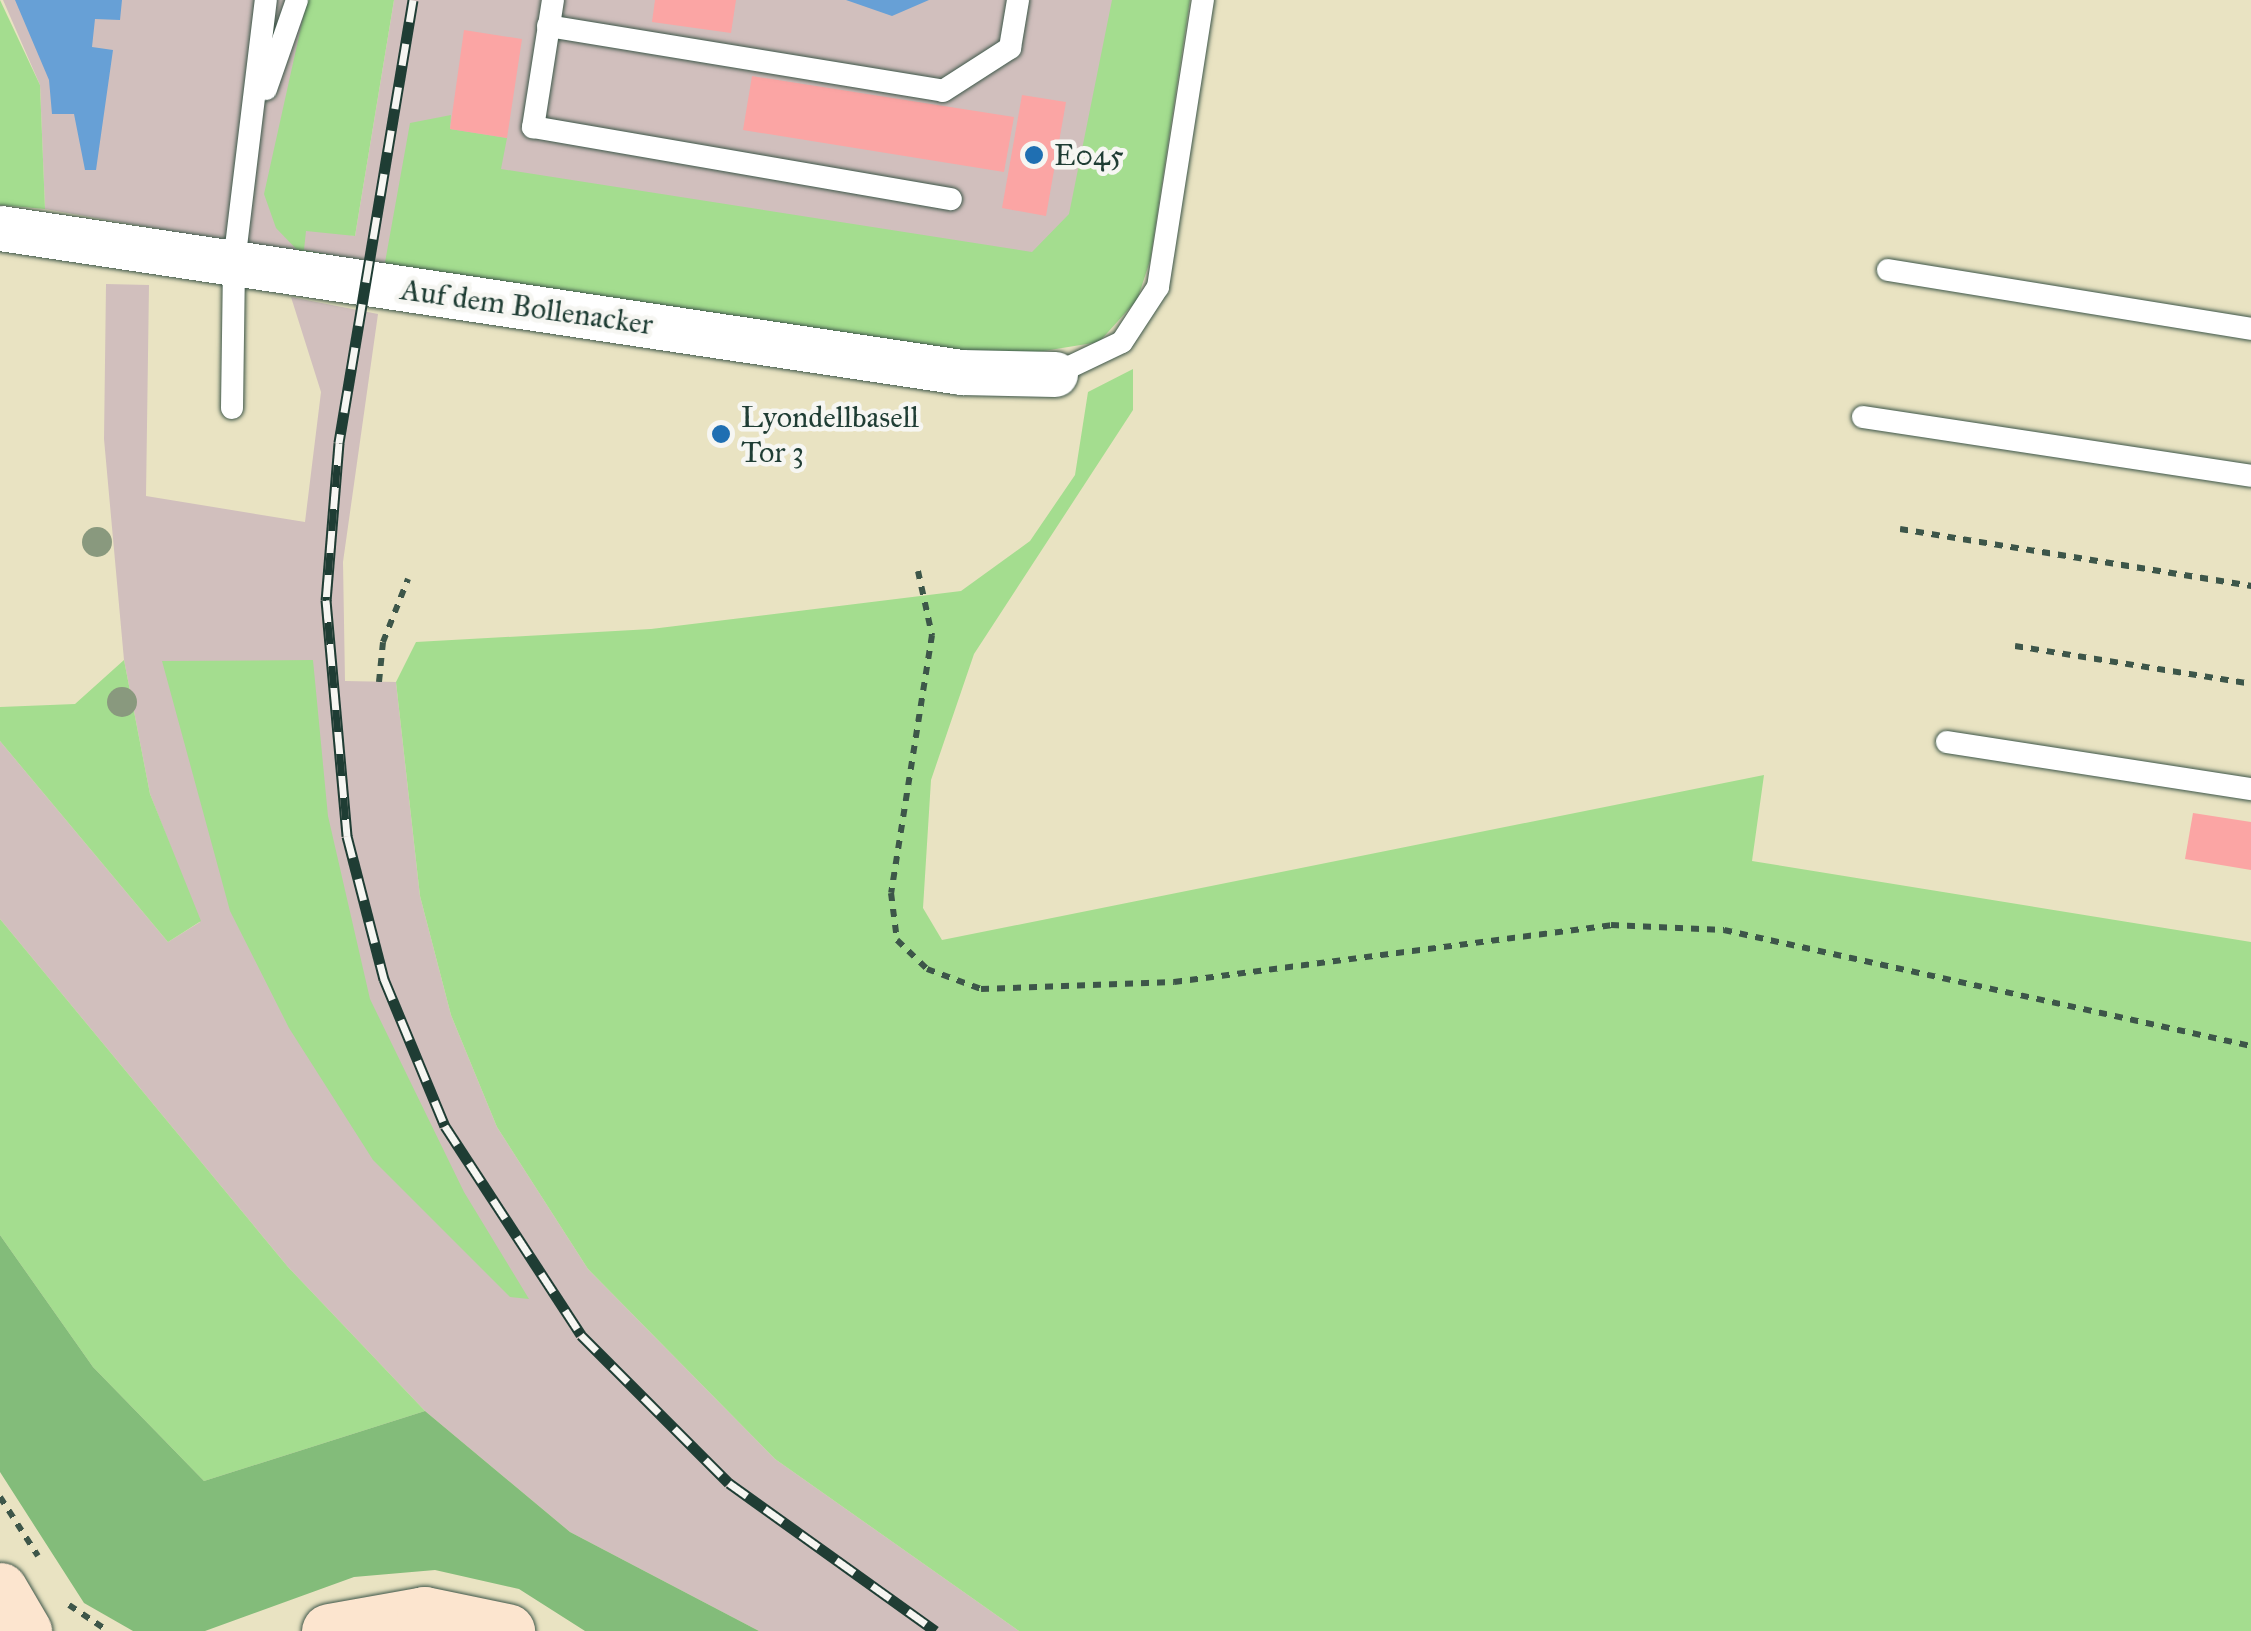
<!DOCTYPE html>
<style>
body{margin:0}
#map{position:relative;width:2251px;height:1631px;overflow:hidden;background:#e9e3c2;font-family:"IM FELL Great Primer",serif}
div>[style]{position:absolute}
[style*='--x']{left:calc(var(--x)*1px);top:calc(var(--y)*1px);width:calc(var(--w)*1px);rotate:calc(var(--a)*1deg)}
.industrial>*{inset:0;background:#d1bfbd}
.green>*{inset:0;background:#a4dd8f}
.forest>*{inset:0;background:#83bc7a}
.water>*{inset:0;background:#67a0d6}
.building>*{inset:0;background:#fba5a4}
.path>*{height:6px;margin-top:-3px;transform-origin:0;background:repeating-linear-gradient(90deg,#3d5649 0 8px,transparent 0 16px)}
.roads{filter:drop-shadow(0 0 2px #3d5649) drop-shadow(0 0 2px #3d5649)}
.service>*{height:22px;margin:-11px;padding:0 11px;transform-origin:11px;border-radius:11px;background:#fff}
.minor>*{height:45px;margin:-22.5px;padding:0 22.5px;transform-origin:22.5px;border-radius:22.5px;background:#fff}
.secondary>*{height:55px;margin:-27.5px;padding:0 27.5px;transform-origin:27.5px;border-radius:27.5px;background:#fce5cf}
.rail>*{height:11px;margin-top:-5.5px;transform-origin:0;background:repeating-linear-gradient(90deg,#f6f6f2 0 22px,#1f3d34 0 44px);box-sizing:border-box;border-block:2px solid #1f3d34}
.trees>*{width:30px;height:30px;margin:-15px;border-radius:50%;background:#89997e}
.dots>*{width:28px;height:28px;translate:-50% -50%;box-sizing:border-box;border:5px solid #f6f6f2;border-radius:50%}
span{translate:-50% -50%;white-space:nowrap;text-align:center;line-height:1.15;-webkit-text-stroke:9px #f6f6f2;paint-order:stroke}
.poi-label{font-size:30px;color:#1f3d34}
.left{translate:0 -50%;text-align:left}
.street-label{font-size:30px;color:#1f3d34}
</style>
<div id="map">
<div class="industrial">
<div style="clip-path:polygon(3px 0,376px 0,335px 232px,355px 236px,394px 0,1177px 0,1134px 257px,352px 263px,45px 209px,40px 85px)"></div>
<div style="clip-path:polygon(106px 284px,149px 285px,146px 496px,305px 522px,321px 392px,291px 297px,378px 314px,343px 562px,345px 681px,396px 682px,420px 896px,451px 1015px,497px 1127px,588px 1269px,775px 1459px,1019px 1631px,759px 1631px,570px 1532px,425px 1411px,288px 1267px,0 919px,0 741px,168px 942px,200px 922px,150px 794px,124px 660px,104px 439px)"></div>
</div>
<div class="green">
<div style="clip-path:polygon(0 0,40px 85px,45px 209px,0 205px)"></div>
<div style="clip-path:polygon(307px 0,394px 0,355px 236px,306px 231px,304px 250px,352px 259px,301px 254px,276px 228px,264px 194px)"></div>
<div style="clip-path:polygon(1112px 0,1190px 0,1150px 261px,1137px 300px,1099px 342px,995px 359px,384px 268px,410px 123px,451px 115px,450px 129px,507px 138px,501px 169px,1032px 252px,1069px 214px)"></div>
<div style="clip-path:polygon(1133px 369px,1133px 410px,974px 654px,931px 780px,923px 908px,942px 940px,1764px 775px,1752px 861px,2251px 942px,2251px 1631px,1019px 1631px,775px 1459px,588px 1269px,497px 1127px,451px 1015px,420px 896px,396px 682px,416px 642px,651px 629px,961px 591px,1030px 541px,1075px 475px,1088px 392px)"></div>
<div style="clip-path:polygon(124px 660px,150px 794px,201px 921px,168px 942px,0 741px,0 707px,75px 704px)"></div>
<div style="clip-path:polygon(313px 660px,328px 816px,370px 999px,464px 1192px,529px 1299px,510px 1297px,373px 1160px,289px 1028px,230px 911px,162px 661px)"></div>
<div style="clip-path:polygon(0 919px,288px 1267px,425px 1411px,204px 1481px,93px 1367px,0 1235px)"></div>
</div>
<div class="forest">
<div style="clip-path:polygon(0 1235px,93px 1367px,204px 1481px,425px 1411px,570px 1532px,759px 1631px,585px 1631px,519px 1589px,435px 1570px,354px 1577px,205px 1631px,133px 1631px,84px 1603px,0 1472px)"></div>
</div>
<div class="water">
<div style="clip-path:polygon(15px 0,122px 0,120px 20px,95px 19px,92px 47px,113px 50px,96px 170px,85px 170px,74px 114px,52px 114px,49px 80px)"></div>
<div style="clip-path:polygon(846px 0,929px 0,892px 16px)"></div>
</div>
<div class="building">
<div style="clip-path:polygon(655px 0,736px 0,731px 33px,652px 22px)"></div>
<div style="clip-path:polygon(464px 30px,522px 39px,507px 138px,450px 129px)"></div>
<div style="clip-path:polygon(752px 76px,1014px 117px,1004px 172px,743px 130px)"></div>
<div style="clip-path:polygon(1022px 95px,1066px 102px,1046px 216px,1002px 208px)"></div>
<div style="clip-path:polygon(2193px 813px,2251px 822px,2251px 870px,2185px 859px)"></div>
</div>
<div class="path">
<div style="--x:1900;--y:529;--w:356;--a:9.2"></div>
<div style="--x:918;--y:571;--w:66;--a:77.7"></div>
<div style="--x:932;--y:635;--w:261;--a:99"></div>
<div style="--x:891;--y:893;--w:47;--a:82.7"></div>
<div style="--x:897;--y:940;--w:42;--a:44"></div>
<div style="--x:927;--y:969;--w:58;--a:20.3"></div>
<div style="--x:981;--y:989;--w:193;--a:-2.1"></div>
<div style="--x:1174;--y:982;--w:441;--a:-7.4"></div>
<div style="--x:1611;--y:925;--w:113;--a:2.5"></div>
<div style="--x:1724;--y:930;--w:540;--a:12.41"></div>
<div style="--x:2015;--y:646;--w:239;--a:9.1"></div>
<div style="--x:379;--y:682;--w:40;--a:-84.3"></div>
<div style="--x:383;--y:642;--w:68;--a:-68.4"></div>
<div style="--x:0;--y:1497;--w:70;--a:57.2"></div>
<div style="--x:69;--y:1605;--w:47;--a:33.7"></div>
</div>
<div class="roads">
<div class="service">
<div style="--x:553;--y:0;--w:129;--a:98.9"></div>
<div style="--x:533;--y:127;--w:424;--a:9.8"></div>
<div style="--x:548;--y:26;--w:400;--a:9.3"></div>
<div style="--x:943;--y:91;--w:80;--a:-32.7"></div>
<div style="--x:1010;--y:48;--w:49;--a:-80.5"></div>
<div style="--x:266;--y:89;--w:94;--a:-70.8"></div>
<div style="--x:1888;--y:270;--w:368;--a:9.2"></div>
<div style="--x:1055;--y:374;--w:74;--a:-25.5"></div>
<div style="--x:1122;--y:342;--w:66;--a:-56.8"></div>
<div style="--x:1158;--y:287;--w:291;--a:-81.1"></div>
<div style="--x:232;--y:408;--w:145;--a:-89.2"></div>
<div style="--x:234;--y:263;--w:265;--a:-83.1"></div>
<div style="--x:1863;--y:417;--w:392;--a:8.6"></div>
<div style="--x:1947;--y:742;--w:308;--a:8.8"></div>
</div>
<div class="minor">
<div style="--x:0;--y:228;--w:972;--a:8.52"></div>
<div style="--x:961;--y:372;--w:94;--a:1.2"></div>
</div>
<div class="secondary">
<div style="--x:0;--y:1590;--w:48;--a:59.7"></div>
<div style="--x:329;--y:1631;--w:97;--a:-10.1"></div>
<div style="--x:424;--y:1614;--w:85;--a:11.6"></div>
</div>
</div>
<div class="rail">
<div style="--x:413;--y:0;--w:449;--a:99.5"></div>
<div style="--x:339;--y:443;--w:158;--a:94.7"></div>
<div style="--x:326;--y:600;--w:237;--a:84.9"></div>
<div style="--x:347;--y:836;--w:148;--a:75.5"></div>
<div style="--x:384;--y:979;--w:159;--a:67.5"></div>
<div style="--x:445;--y:1126;--w:249;--a:56.9"></div>
<div style="--x:581;--y:1335;--w:209;--a:45"></div>
<div style="--x:729;--y:1483;--w:254;--a:35.6"></div>
</div>
<div class="trees">
<div style="left:97px;top:542px"></div>
<div style="left:122px;top:702px"></div>
</div>
<div class="dots">
<div style="left:1034px;top:155px;background:#1f6fb2"></div>
<div style="left:721px;top:434px;background:#1f6fb2"></div>
</div>
<div class="poi-label">
<span class="left" style="left:1054px;top:155px">E045</span>
<span class="left" style="left:741px;top:434px">Lyondellbasell<br>Tor 3</span>
</div>
<div class="street-label">
<span style="left:527px;top:307px;rotate:8deg">Auf dem Bollenacker</span>
</div>
</div>
